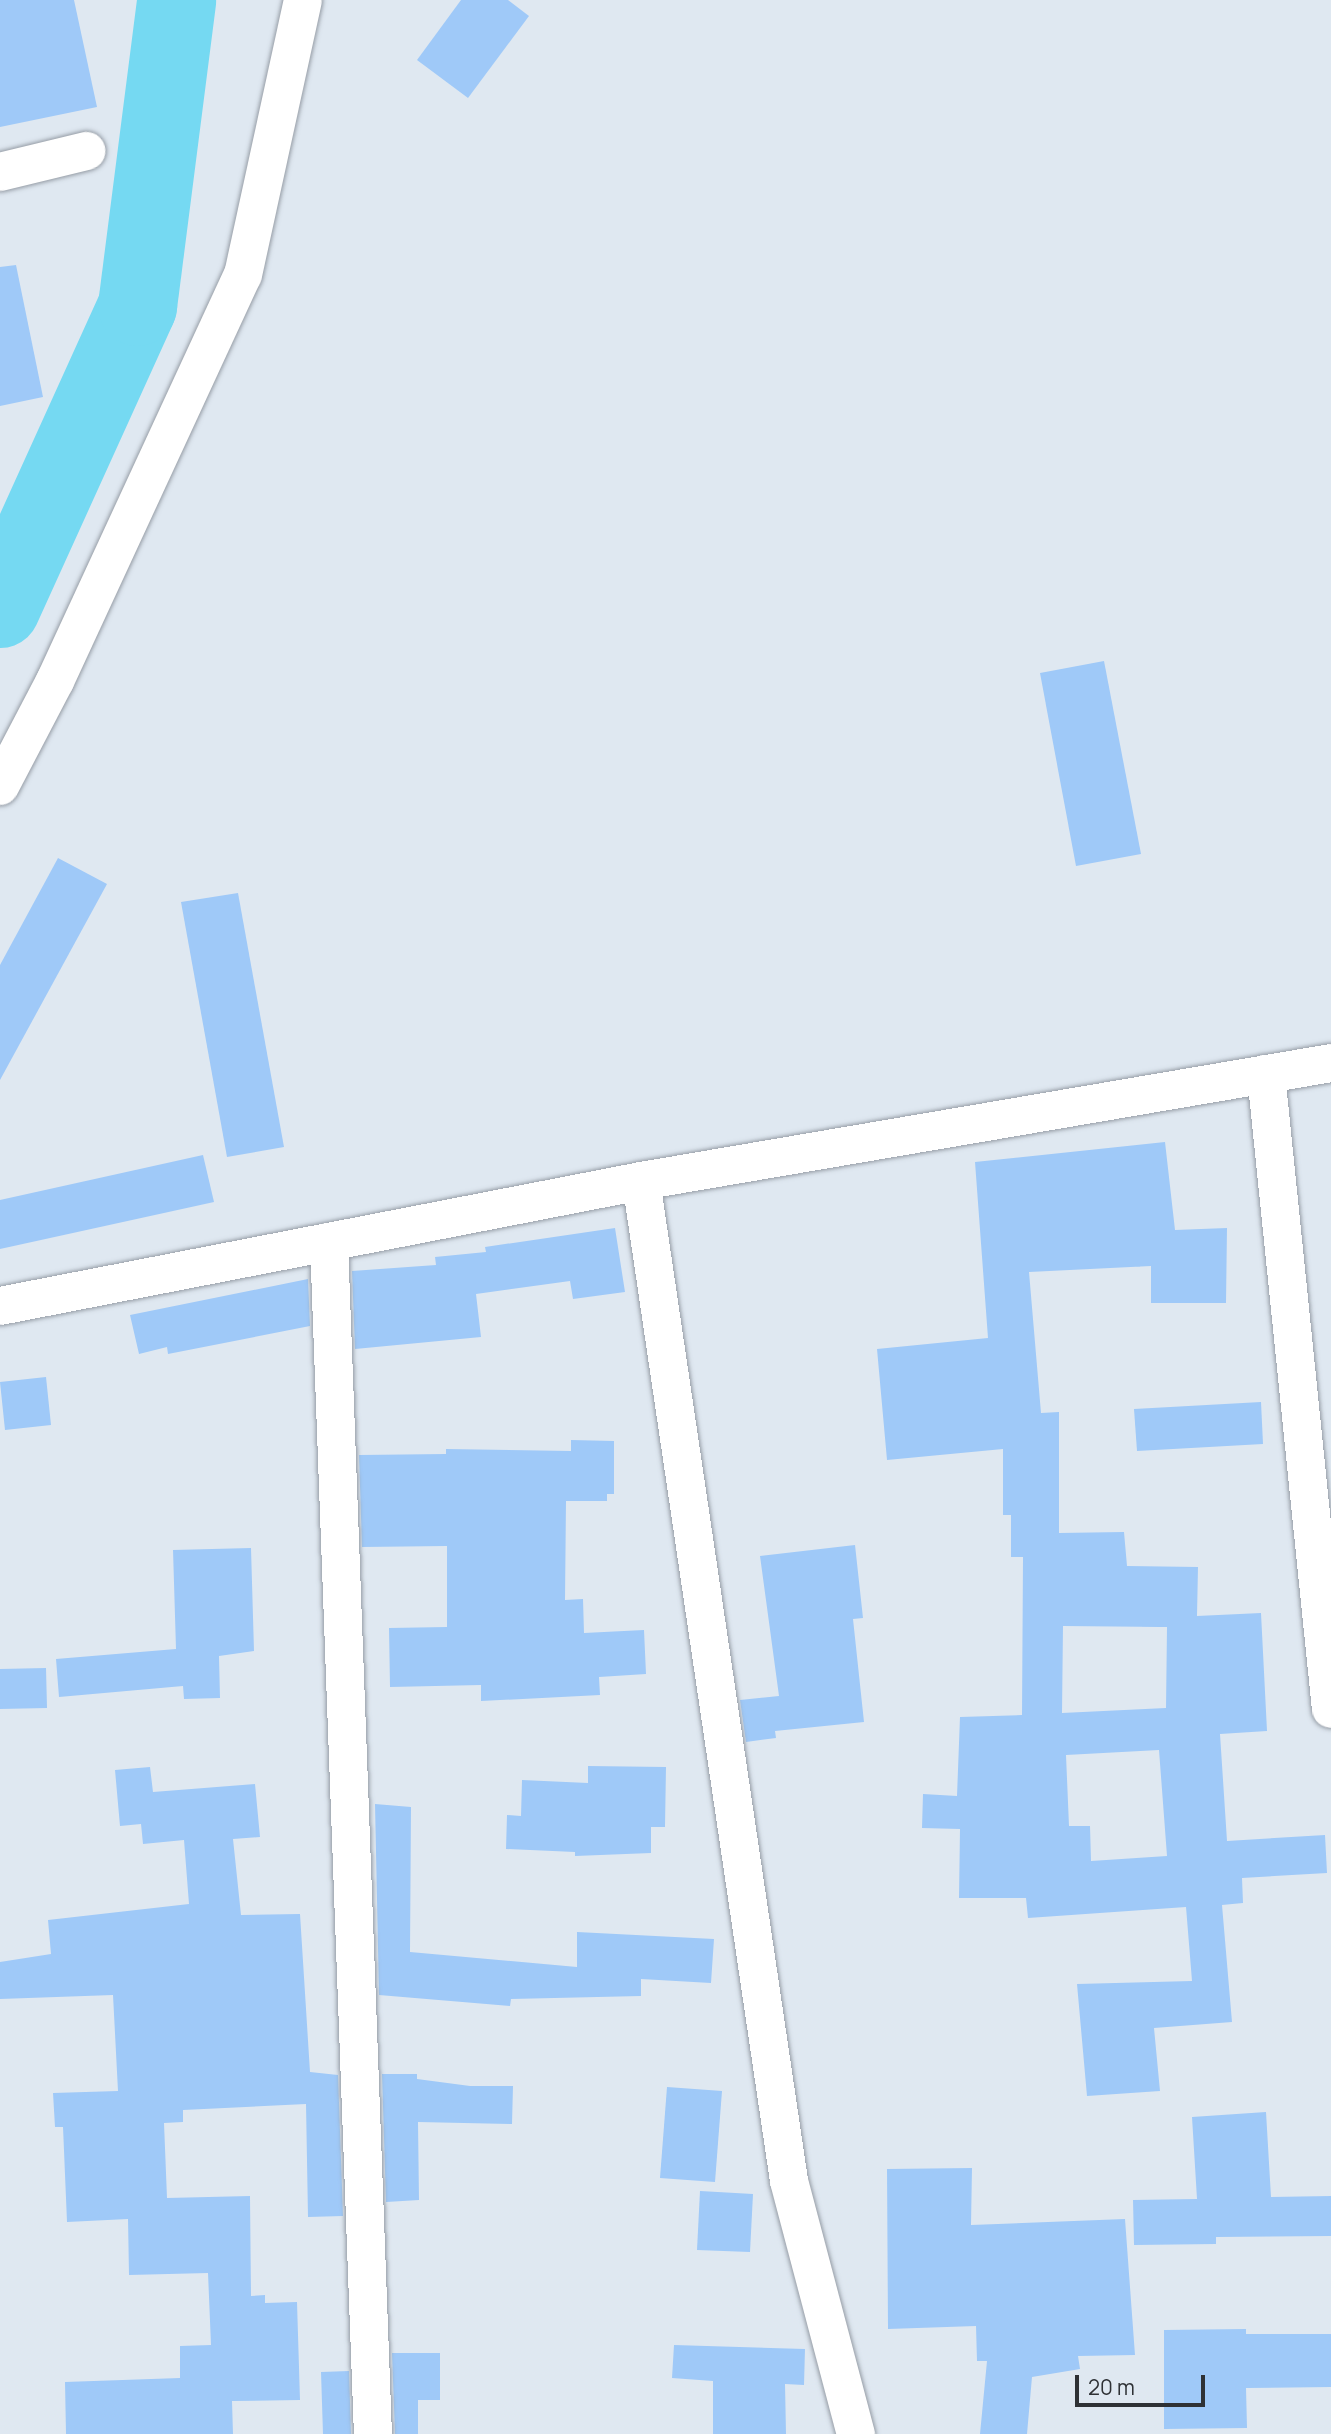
<!DOCTYPE html>
<style>
body{margin:0}
#map{position:relative;width:1331px;height:2434px;overflow:hidden;background:#dfe8f1;font-family:Manrope,sans-serif}
div>[style]{position:absolute}
[style*='--x']{left:calc(var(--x)*1px);top:calc(var(--y)*1px);width:calc(var(--w)*1px);rotate:calc(var(--a)*1deg)}
.river>*{height:79px;margin:-39.5px;padding:0 39.5px;transform-origin:39.5px;border-radius:39.5px;background:#75d9f2}
.building>*{inset:0;background:#9fc9f8}
.roads{filter:drop-shadow(0 0 2px #969da6) drop-shadow(0 0 2px #969da6)}
.minor>*{height:38px;margin:-19px;padding:0 19px;transform-origin:19px;border-radius:19px;background:#fff}
.tertiary>*{height:38px;margin:-19px;padding:0 19px;transform-origin:19px;border-radius:19px;background:#fff}
span{translate:-50% -50%;white-space:nowrap;text-align:center;line-height:1.15;-webkit-text-stroke:7px #dfe8f1;paint-order:stroke}
.scale{position:absolute;left:1075px;top:2375px;width:130px;height:32px;box-sizing:border-box;border:4px solid #2e3135;border-top:0;padding-left:9px;font-size:21px;line-height:24px;white-space:nowrap;color:#2e3135;-webkit-text-stroke:5px #dfe8f1;paint-order:stroke}
</style>
<div id="map">
<div class="river">
<div style="--x:0;--y:608;--w:332;--a:-65.6"></div>
<div style="--x:137;--y:306;--w:308;--a:-82.7"></div>
</div>
<div class="building">
<div style="clip-path:polygon(0 0,74px 0,97px 107px,0 127px)"></div>
<div style="clip-path:polygon(461px 0,508px 0,529px 16px,468px 98px,417px 60px)"></div>
<div style="clip-path:polygon(16px 265px,43px 397px,0 406px,0 267px)"></div>
<div style="clip-path:polygon(1104px 661px,1141px 854px,1076px 866px,1040px 673px)"></div>
<div style="clip-path:polygon(58px 858px,107px 884px,0 1080px,0 965px)"></div>
<div style="clip-path:polygon(238px 893px,284px 1147px,227px 1157px,181px 902px)"></div>
<div style="clip-path:polygon(evenodd,1165px 1142px,1175px 1230px,1227px 1228px,1226px 1303px,1151px 1303px,1151px 1266px,1029px 1272px,1041px 1413px,1059px 1412px,1059px 1533px,1124px 1532px,1127px 1566px,1198px 1567px,1197px 1616px,1261px 1613px,1267px 1731px,1220px 1734px,1227px 1841px,1325px 1835px,1327px 1873px,1242px 1878px,1243px 1903px,1222px 1905px,1232px 2022px,1154px 2028px,1160px 2091px,1087px 2096px,1077px 1984px,1192px 1981px,1186px 1907px,1028px 1918px,1026px 1898px,959px 1898px,960px 1829px,922px 1828px,923px 1794px,957px 1796px,960px 1717px,1022px 1715px,1023px 1557px,1011px 1557px,1011px 1515px,1003px 1515px,1003px 1449px,887px 1460px,877px 1349px,988px 1338px,975px 1162px,1165px 1142px,1063px 1626px,1167px 1627px,1166px 1708px,1062px 1713px,1063px 1626px,1165px 1142px,1159px 1750px,1167px 1856px,1091px 1861px,1090px 1826px,1069px 1826px,1066px 1755px,1159px 1750px)"></div>
<div style="clip-path:polygon(203px 1155px,214px 1202px,0 1249px,0 1200px)"></div>
<div style="clip-path:polygon(615px 1228px,625px 1292px,573px 1299px,570px 1281px,476px 1294px,481px 1337px,355px 1349px,352px 1271px,436px 1265px,435px 1257px,486px 1252px,485px 1247px)"></div>
<div style="clip-path:polygon(308px 1279px,310px 1326px,168px 1354px,167px 1347px,139px 1354px,130px 1315px)"></div>
<div style="clip-path:polygon(46px 1377px,51px 1425px,5px 1430px,0 1382px)"></div>
<div style="clip-path:polygon(1261px 1402px,1263px 1444px,1137px 1451px,1134px 1409px)"></div>
<div style="clip-path:polygon(571px 1440px,614px 1441px,614px 1494px,607px 1494px,607px 1501px,566px 1501px,565px 1600px,583px 1599px,584px 1633px,644px 1630px,646px 1674px,599px 1677px,600px 1695px,481px 1701px,481px 1685px,390px 1687px,389px 1628px,447px 1627px,447px 1546px,362px 1547px,359px 1455px,446px 1454px,446px 1449px,571px 1451px)"></div>
<div style="clip-path:polygon(855px 1545px,863px 1618px,853px 1619px,864px 1722px,775px 1731px,776px 1738px,746px 1742px,740px 1700px,779px 1696px,760px 1556px)"></div>
<div style="clip-path:polygon(251px 1548px,254px 1651px,219px 1656px,220px 1698px,184px 1699px,183px 1686px,59px 1697px,56px 1659px,176px 1649px,173px 1550px)"></div>
<div style="clip-path:polygon(46px 1668px,47px 1708px,0 1709px,0 1669px)"></div>
<div style="clip-path:polygon(588px 1766px,666px 1767px,665px 1827px,651px 1827px,651px 1853px,575px 1856px,575px 1852px,506px 1849px,507px 1815px,521px 1816px,522px 1780px,588px 1783px)"></div>
<div style="clip-path:polygon(150px 1767px,153px 1792px,255px 1784px,260px 1837px,233px 1839px,241px 1915px,300px 1914px,310px 2072px,338px 2075px,343px 2216px,308px 2217px,306px 2104px,183px 2110px,183px 2122px,164px 2123px,167px 2198px,250px 2196px,251px 2296px,265px 2295px,265px 2303px,297px 2302px,300px 2400px,232px 2401px,233px 2434px,66px 2434px,65px 2382px,180px 2378px,180px 2346px,211px 2345px,208px 2273px,129px 2275px,128px 2219px,67px 2222px,63px 2127px,55px 2127px,53px 2093px,118px 2091px,113px 1995px,0 1999px,0 1962px,51px 1954px,48px 1920px,189px 1904px,184px 1840px,143px 1844px,141px 1824px,120px 1826px,115px 1770px)"></div>
<div style="clip-path:polygon(375px 1804px,411px 1807px,410px 1952px,577px 1967px,577px 1932px,714px 1939px,711px 1983px,641px 1979px,641px 1996px,511px 1999px,510px 2006px,379px 1995px)"></div>
<div style="clip-path:polygon(382px 2074px,417px 2074px,417px 2079px,470px 2086px,513px 2086px,512px 2124px,418px 2122px,419px 2200px,386px 2202px)"></div>
<div style="clip-path:polygon(667px 2087px,722px 2091px,715px 2182px,660px 2178px)"></div>
<div style="clip-path:polygon(1266px 2112px,1271px 2197px,1331px 2196px,1331px 2236px,1216px 2237px,1216px 2244px,1134px 2245px,1133px 2200px,1197px 2199px,1192px 2117px)"></div>
<div style="clip-path:polygon(972px 2168px,971px 2225px,1125px 2219px,1135px 2355px,1078px 2356px,1080px 2369px,1032px 2377px,1027px 2434px,980px 2434px,987px 2361px,977px 2361px,976px 2326px,888px 2329px,887px 2169px)"></div>
<div style="clip-path:polygon(700px 2191px,753px 2194px,750px 2252px,697px 2250px)"></div>
<div style="clip-path:polygon(1246px 2329px,1246px 2334px,1331px 2334px,1331px 2387px,1246px 2388px,1247px 2428px,1164px 2429px,1164px 2330px)"></div>
<div style="clip-path:polygon(674px 2345px,805px 2349px,804px 2385px,785px 2384px,786px 2434px,713px 2434px,713px 2381px,672px 2378px)"></div>
<div style="clip-path:polygon(392px 2353px,440px 2353px,440px 2400px,418px 2400px,418px 2434px,395px 2434px)"></div>
<div style="clip-path:polygon(349px 2371px,351px 2434px,323px 2434px,321px 2372px)"></div>
</div>
<div class="roads">
<div class="minor">
<div style="--x:0;--y:172;--w:89;--a:-13.7"></div>
<div style="--x:0;--y:786;--w:119;--a:-62.4"></div>
<div style="--x:55;--y:681;--w:447;--a:-65.2"></div>
<div style="--x:243;--y:275;--w:281;--a:-77.7"></div>
<div style="--x:1266;--y:1074;--w:638;--a:84.16"></div>
<div style="--x:641;--y:1181;--w:1011;--a:81.58"></div>
<div style="--x:789;--y:2181;--w:262;--a:75.2"></div>
<div style="--x:329;--y:1242;--w:1193;--a:87.89"></div>
</div>
<div class="tertiary">
<div style="--x:0;--y:1306;--w:653;--a:-11.03"></div>
<div style="--x:641;--y:1181;--w:700;--a:-9.7"></div>
</div>
</div>
<div class="scale">20 m</div>
</div>
